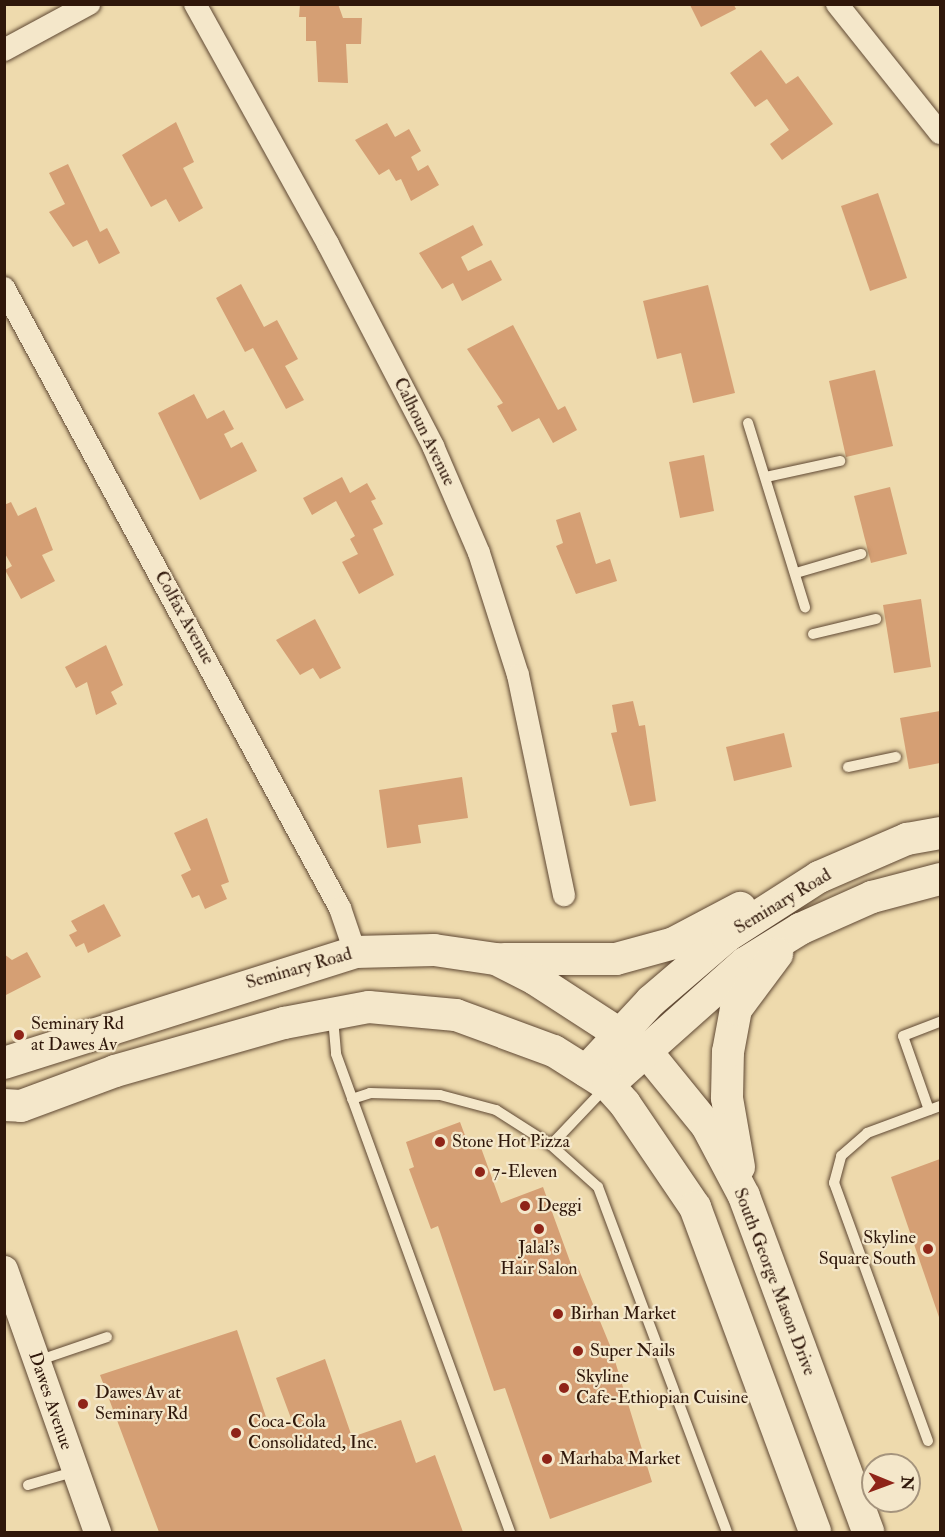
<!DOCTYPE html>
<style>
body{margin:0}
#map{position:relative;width:945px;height:1537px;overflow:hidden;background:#eedaad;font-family:"IM FELL Double Pica",serif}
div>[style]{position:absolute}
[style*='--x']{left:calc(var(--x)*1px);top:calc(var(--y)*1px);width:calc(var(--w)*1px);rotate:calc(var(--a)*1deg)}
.building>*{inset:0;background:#d59f74}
.roads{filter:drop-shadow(0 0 2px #5f4833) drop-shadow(0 0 2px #5f4833)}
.service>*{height:10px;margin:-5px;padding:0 5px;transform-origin:5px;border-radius:5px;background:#f4e7ca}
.minor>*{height:22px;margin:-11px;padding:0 11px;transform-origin:11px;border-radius:11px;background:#f4e7ca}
.tertiary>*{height:27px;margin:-13.5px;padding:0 13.5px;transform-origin:13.5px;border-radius:13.5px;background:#f4e7ca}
.secondary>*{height:32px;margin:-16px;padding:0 16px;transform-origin:16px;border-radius:16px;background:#f4e7ca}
.dots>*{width:16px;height:16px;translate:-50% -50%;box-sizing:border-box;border:3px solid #f4e7ca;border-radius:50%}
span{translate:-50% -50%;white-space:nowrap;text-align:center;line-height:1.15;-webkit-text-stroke:4.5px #f4e7ca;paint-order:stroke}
.street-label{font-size:18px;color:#2f170a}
.poi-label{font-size:18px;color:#2f170a}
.left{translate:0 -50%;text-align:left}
.right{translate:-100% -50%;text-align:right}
.frame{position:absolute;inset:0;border:6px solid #2f170a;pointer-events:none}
.north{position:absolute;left:861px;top:1453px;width:60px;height:60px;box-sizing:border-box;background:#f4e7ca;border:2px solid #a5947d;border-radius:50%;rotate:91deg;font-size:16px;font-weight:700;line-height:24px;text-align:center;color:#2f170a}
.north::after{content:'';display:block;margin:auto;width:21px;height:27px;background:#8f2418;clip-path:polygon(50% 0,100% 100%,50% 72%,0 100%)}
</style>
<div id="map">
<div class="building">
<div style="clip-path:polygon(300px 4px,338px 4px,343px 18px,362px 18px,361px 44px,346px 44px,348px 83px,318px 82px,316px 41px,306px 41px,306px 17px,299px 17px)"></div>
<div style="clip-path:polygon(690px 5px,734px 5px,736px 9px,701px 27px)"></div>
<div style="clip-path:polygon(761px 50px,786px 84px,798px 76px,833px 124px,782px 160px,770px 144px,789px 130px,767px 99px,755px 107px,730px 73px)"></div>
<div style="clip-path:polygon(176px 122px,194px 162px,183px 168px,203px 208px,179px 222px,166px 199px,151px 207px,122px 155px)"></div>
<div style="clip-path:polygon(387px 123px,395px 137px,409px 129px,421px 151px,411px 157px,418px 171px,428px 165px,439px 185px,411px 201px,401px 179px,396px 181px,389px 169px,379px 175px,355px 140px)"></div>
<div style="clip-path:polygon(68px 164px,100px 232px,107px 228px,120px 253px,99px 264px,87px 240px,73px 247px,49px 212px,65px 204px,49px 173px)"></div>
<div style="clip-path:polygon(878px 193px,907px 278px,870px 291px,841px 206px)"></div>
<div style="clip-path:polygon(473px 225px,483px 245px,461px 257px,468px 271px,491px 260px,502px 280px,462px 301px,453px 283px,442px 289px,419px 253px)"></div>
<div style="clip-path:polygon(241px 284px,264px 327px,277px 320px,298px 359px,285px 366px,304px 400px,286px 409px,253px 348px,245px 352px,216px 298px)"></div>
<div style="clip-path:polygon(708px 285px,735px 393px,693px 403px,681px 353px,657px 359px,643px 301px)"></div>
<div style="clip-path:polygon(513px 325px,558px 410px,565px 406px,577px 430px,553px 443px,539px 418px,512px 432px,497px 406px,503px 403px,467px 349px)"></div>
<div style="clip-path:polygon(875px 370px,893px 446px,846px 457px,829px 381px)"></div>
<div style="clip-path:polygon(194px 394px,207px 419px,224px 410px,234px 429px,224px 434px,231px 448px,242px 442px,257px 471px,200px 500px,158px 413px)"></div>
<div style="clip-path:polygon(704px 455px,714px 511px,680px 518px,669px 462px)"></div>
<div style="clip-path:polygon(342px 477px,350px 493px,367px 483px,376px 499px,371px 501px,383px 524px,373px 529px,394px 575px,359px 594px,342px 562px,358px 554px,350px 539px,355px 536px,336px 501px,312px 515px,303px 498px)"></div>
<div style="clip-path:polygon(890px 487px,907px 554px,871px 563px,854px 496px)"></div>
<div style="clip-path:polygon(11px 502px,18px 516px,36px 507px,53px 550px,42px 555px,55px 581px,21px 599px,5px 570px,12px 566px,4px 552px,4px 505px)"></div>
<div style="clip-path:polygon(580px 512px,596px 564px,610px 559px,617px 581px,576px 594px,556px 546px,563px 543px,556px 520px)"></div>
<div style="clip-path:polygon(921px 599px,931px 667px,894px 673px,883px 605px)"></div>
<div style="clip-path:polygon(315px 619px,341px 668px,320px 679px,313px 668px,300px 675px,276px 640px)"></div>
<div style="clip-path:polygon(106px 645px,123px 685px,111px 692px,117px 704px,96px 715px,87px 682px,76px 688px,65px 667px)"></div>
<div style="clip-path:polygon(633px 701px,639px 726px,645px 725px,656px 801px,630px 806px,611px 733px,617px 732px,612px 705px)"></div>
<div style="clip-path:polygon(940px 711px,940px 763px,909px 769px,900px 718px)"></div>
<div style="clip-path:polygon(784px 733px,792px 767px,734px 781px,726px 747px)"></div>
<div style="clip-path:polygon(462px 777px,468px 818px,418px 825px,421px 843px,387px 848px,379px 790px)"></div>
<div style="clip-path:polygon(207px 818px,229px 882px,221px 885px,227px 899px,205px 909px,199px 895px,192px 898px,181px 875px,191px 870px,174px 833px)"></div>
<div style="clip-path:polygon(104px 904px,121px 936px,88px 953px,84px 943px,76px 947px,69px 935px,77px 931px,71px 921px)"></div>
<div style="clip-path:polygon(27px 952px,41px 977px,4px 996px,4px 954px,12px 960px)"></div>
<div style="clip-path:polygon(460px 1122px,470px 1149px,480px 1145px,501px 1203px,543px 1187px,572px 1267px,577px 1265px,611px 1348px,652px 1482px,550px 1519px,505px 1388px,494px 1391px,438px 1226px,431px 1229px,409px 1169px,414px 1167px,406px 1142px)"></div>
<div style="clip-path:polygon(940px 1159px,940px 1320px,891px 1177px)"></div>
<div style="clip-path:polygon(237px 1330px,270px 1429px,292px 1421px,276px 1378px,325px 1359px,352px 1437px,401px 1420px,416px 1463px,435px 1455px,463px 1532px,159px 1532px,100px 1375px)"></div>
</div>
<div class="roads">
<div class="service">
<div style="--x:748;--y:423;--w:193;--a:72.8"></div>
<div style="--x:766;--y:477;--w:76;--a:-12.2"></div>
<div style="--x:796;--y:573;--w:68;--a:-16.3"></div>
<div style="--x:813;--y:634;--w:65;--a:-13.4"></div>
<div style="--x:848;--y:767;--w:49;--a:-11.8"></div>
<div style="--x:333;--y:1018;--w:36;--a:85"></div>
<div style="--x:336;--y:1054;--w:509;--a:70"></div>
<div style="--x:352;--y:1099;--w:19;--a:-18"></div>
<div style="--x:370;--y:1093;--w:70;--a:1.6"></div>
<div style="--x:440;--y:1095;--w:58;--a:15"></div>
<div style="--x:496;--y:1110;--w:65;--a:32.5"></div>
<div style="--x:551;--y:1145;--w:63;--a:41.8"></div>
<div style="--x:598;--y:1187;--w:368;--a:69.5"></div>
<div style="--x:929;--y:1110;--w:78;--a:-109.4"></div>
<div style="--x:903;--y:1036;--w:40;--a:-21"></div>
<div style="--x:551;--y:1145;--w:81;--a:-46.5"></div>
<div style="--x:37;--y:1361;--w:74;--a:-18.9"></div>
<div style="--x:928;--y:1441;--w:275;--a:-110"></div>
<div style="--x:834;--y:1183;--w:28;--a:-75"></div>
<div style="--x:841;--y:1156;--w:35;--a:-41"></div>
<div style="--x:867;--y:1133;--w:78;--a:-20.3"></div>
<div style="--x:28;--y:1485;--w:47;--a:-16.1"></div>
</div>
<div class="minor">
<div style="--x:195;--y:4;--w:274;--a:61"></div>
<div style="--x:328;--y:244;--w:228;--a:62.5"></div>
<div style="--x:433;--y:446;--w:116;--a:66.7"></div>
<div style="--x:479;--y:553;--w:128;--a:72.3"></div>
<div style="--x:518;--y:675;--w:225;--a:78.2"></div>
<div style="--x:837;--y:4;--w:165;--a:51.4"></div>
<div style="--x:4;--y:50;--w:97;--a:-28.4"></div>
<div style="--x:4;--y:288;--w:705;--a:61.55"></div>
<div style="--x:340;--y:908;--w:46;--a:71.2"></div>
</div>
<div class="tertiary">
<div style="--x:4;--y:1269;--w:279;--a:70.5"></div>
</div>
<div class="secondary">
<div style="--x:504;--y:959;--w:112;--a:0"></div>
<div style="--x:616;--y:959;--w:60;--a:-15.4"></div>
<div style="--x:674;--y:943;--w:75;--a:-27.9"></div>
<div style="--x:4;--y:1063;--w:368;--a:-17.5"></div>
<div style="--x:355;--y:952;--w:79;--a:-1.5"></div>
<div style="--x:434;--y:950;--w:63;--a:8.3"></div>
<div style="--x:496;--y:959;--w:44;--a:27.1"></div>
<div style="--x:535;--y:979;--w:132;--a:33"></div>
<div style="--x:646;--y:1051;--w:97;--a:50.9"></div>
<div style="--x:707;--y:1126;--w:79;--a:62.1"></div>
<div style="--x:744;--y:1196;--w:358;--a:69.7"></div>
<div style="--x:586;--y:1071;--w:96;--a:-47.1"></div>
<div style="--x:651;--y:1001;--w:100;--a:-40.5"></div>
<div style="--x:727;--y:936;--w:109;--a:-32.7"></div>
<div style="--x:819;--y:877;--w:96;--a:-23.4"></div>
<div style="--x:907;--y:839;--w:34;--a:-10"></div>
<div style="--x:608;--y:1085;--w:183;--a:-41.7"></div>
<div style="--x:745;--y:963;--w:65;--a:-31.7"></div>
<div style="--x:800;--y:929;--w:79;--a:-24"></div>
<div style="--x:872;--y:897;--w:70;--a:-14.8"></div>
<div style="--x:4;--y:1105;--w:17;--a:3"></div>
<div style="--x:21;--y:1106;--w:100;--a:-20.4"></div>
<div style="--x:115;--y:1071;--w:176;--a:-15.9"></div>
<div style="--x:284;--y:1023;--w:86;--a:-10.7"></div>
<div style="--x:369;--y:1007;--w:87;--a:5.3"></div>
<div style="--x:456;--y:1015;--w:104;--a:20.2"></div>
<div style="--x:554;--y:1051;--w:64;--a:32.2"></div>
<div style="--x:608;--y:1085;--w:25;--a:48"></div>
<div style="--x:625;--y:1104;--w:125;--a:55.8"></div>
<div style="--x:695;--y:1207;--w:346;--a:69.7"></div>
<div style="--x:739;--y:1167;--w:70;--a:-99.9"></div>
<div style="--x:727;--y:1098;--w:46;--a:-88.8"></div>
<div style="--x:728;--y:1052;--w:44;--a:-79.5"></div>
<div style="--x:736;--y:1009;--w:69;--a:-53.3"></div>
</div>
</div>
<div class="dots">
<div style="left:19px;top:1035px;background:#8f2418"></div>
<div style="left:440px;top:1142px;background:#8f2418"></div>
<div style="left:480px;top:1172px;background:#8f2418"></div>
<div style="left:525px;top:1206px;background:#8f2418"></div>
<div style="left:539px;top:1229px;background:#8f2418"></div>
<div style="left:928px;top:1249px;background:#8f2418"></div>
<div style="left:558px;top:1314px;background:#8f2418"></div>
<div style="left:578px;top:1351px;background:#8f2418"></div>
<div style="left:564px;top:1388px;background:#8f2418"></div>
<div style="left:83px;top:1404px;background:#8f2418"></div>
<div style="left:236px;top:1433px;background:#8f2418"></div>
<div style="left:547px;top:1459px;background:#8f2418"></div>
</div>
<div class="street-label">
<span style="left:424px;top:432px;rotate:64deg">Calhoun Avenue</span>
<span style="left:184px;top:618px;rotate:61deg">Colfax Avenue</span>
<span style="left:783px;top:902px;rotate:-31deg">Seminary Road</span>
<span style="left:299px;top:969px;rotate:-16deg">Seminary Road</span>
<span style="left:774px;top:1282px;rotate:69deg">South George Mason Drive</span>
<span style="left:50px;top:1401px;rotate:71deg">Dawes Avenue</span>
</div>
<div class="poi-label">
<span class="left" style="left:31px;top:1035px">Seminary Rd<br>at Dawes Av</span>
<span class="left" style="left:452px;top:1142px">Stone Hot Pizza</span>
<span class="left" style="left:492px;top:1172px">7-Eleven</span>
<span class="left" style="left:537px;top:1206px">Deggi</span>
<span class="right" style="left:916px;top:1249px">Skyline<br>Square South</span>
<span style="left:539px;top:1259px">Jalal's<br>Hair Salon</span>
<span class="left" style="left:570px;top:1314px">Birhan Market</span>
<span class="left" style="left:590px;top:1351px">Super Nails</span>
<span class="left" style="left:576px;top:1388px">Skyline<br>Cafe-Ethiopian Cuisine</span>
<span class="left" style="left:95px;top:1404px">Dawes Av at<br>Seminary Rd</span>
<span class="left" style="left:248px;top:1433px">Coca-Cola<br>Consolidated, Inc.</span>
<span class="left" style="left:559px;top:1459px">Marhaba Market</span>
</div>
<div class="frame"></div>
<div class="north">N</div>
</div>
